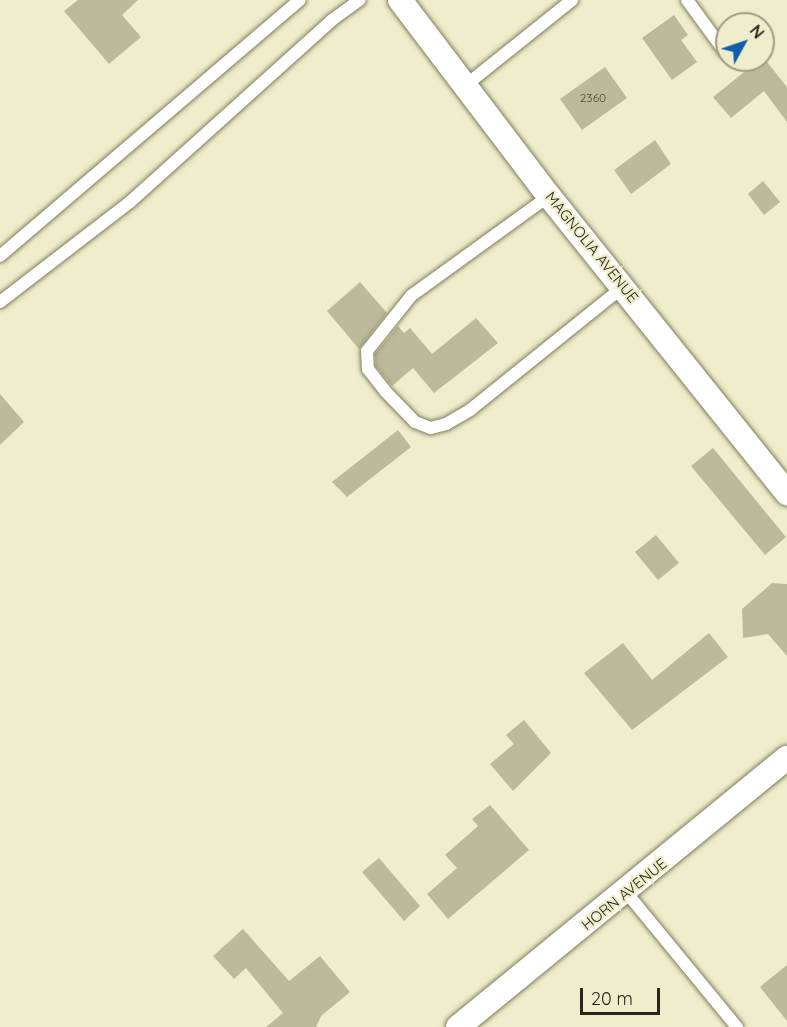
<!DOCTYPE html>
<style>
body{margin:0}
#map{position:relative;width:787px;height:1027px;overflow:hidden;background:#efedcb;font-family:Quicksand,sans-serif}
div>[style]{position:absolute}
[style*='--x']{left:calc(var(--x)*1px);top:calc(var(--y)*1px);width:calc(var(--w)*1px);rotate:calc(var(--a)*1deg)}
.building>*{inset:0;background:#bcba9a}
.roads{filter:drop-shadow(0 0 2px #807e5f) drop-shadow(0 0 2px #807e5f)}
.lane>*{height:12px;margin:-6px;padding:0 6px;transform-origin:6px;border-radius:6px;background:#fff}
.street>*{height:24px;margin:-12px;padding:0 12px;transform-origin:12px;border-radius:12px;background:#fff}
span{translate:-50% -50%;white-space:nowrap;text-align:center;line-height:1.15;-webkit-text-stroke:4.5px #efedcb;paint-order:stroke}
.number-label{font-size:12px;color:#4c4b39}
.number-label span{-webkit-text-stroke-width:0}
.street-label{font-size:15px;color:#272619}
.north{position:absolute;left:715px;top:12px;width:60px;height:60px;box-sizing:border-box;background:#efedcb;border:2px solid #9f9d84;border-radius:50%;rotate:50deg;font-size:16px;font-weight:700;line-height:24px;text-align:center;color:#272619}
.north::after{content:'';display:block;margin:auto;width:21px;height:27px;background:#125dac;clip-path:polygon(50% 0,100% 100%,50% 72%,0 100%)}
.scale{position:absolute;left:580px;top:988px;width:80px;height:27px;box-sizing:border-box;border:3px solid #272619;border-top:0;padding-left:8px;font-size:18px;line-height:21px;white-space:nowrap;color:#272619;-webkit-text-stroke:4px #efedcb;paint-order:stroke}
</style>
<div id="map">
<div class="building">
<div style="clip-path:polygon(78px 0,138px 0,122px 15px,141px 37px,109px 64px,64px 11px)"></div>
<div style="clip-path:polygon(674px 15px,688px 35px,681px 40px,697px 62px,672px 80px,642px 38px)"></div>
<div style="clip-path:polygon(763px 57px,787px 87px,787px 122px,764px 91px,731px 118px,713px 97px,748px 69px,742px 60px,763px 60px)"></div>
<div style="clip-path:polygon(605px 67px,627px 98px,582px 130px,560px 99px)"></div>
<div style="clip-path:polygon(655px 140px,671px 164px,631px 194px,614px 170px)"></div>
<div style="clip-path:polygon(763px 181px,780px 202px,764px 215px,748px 194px)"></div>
<div style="clip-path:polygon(360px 282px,387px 313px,359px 349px,327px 311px)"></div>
<div style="clip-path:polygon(476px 318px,498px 343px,434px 393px,413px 368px,392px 386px,376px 366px,375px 354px,398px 326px,404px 333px,410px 328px,432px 354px)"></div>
<div style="clip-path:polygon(0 394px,24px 422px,0 445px)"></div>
<div style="clip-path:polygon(398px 430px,411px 447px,347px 497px,332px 482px)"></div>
<div style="clip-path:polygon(713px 448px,786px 537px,765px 555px,691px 466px)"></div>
<div style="clip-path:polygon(656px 535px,679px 563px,658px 580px,635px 552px)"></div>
<div style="clip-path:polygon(772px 583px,787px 584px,787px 656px,768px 634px,743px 638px,742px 609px)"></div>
<div style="clip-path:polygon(709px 633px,728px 657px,632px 730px,584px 673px,623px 643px,652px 680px)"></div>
<div style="clip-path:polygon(524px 720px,551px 753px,513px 791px,490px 764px,514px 744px,506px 735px)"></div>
<div style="clip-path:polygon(490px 805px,529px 850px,448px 919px,427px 894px,457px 868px,445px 855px,478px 826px,472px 819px)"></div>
<div style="clip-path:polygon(379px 858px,420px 906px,404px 921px,362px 872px)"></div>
<div style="clip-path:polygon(243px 929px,289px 981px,320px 956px,350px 992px,321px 1016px,316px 1027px,266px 1027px,283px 1013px,246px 968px,234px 979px,213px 956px)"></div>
<div style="clip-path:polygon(787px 965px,787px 1021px,760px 987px)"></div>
</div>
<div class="roads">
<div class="lane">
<div style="--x:687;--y:0;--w:64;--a:53.8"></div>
<div style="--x:466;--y:85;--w:136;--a:-38.7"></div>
<div style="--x:549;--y:196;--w:170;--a:144.1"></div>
<div style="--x:411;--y:296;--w:70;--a:128.7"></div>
<div style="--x:367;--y:351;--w:18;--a:87"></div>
<div style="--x:368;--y:369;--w:28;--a:52"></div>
<div style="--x:385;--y:391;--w:43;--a:45.9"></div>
<div style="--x:415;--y:422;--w:17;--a:21"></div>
<div style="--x:431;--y:428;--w:16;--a:-15"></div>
<div style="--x:446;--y:424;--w:28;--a:-30"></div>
<div style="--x:470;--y:410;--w:198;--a:-38.8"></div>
<div style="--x:0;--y:256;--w:394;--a:-40.5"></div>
<div style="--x:0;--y:302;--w:164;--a:-37.6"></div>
<div style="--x:130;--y:202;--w:272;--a:-42"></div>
<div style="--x:332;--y:20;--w:34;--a:-36"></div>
<div style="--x:626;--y:892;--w:175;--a:50.6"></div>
</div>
<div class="street">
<div style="--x:400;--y:0;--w:246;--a:52.8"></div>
<div style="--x:549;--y:196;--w:381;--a:51.3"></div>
<div style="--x:458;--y:1027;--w:425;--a:-39.3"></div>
</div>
</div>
<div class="number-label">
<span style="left:593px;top:98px">2360</span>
</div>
<div class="street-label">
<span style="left:592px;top:247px;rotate:51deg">MAGNOLIA AVENUE</span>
<span style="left:624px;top:894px;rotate:-39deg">HORN AVENUE</span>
</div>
<div class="north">N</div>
<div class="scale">20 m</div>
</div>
